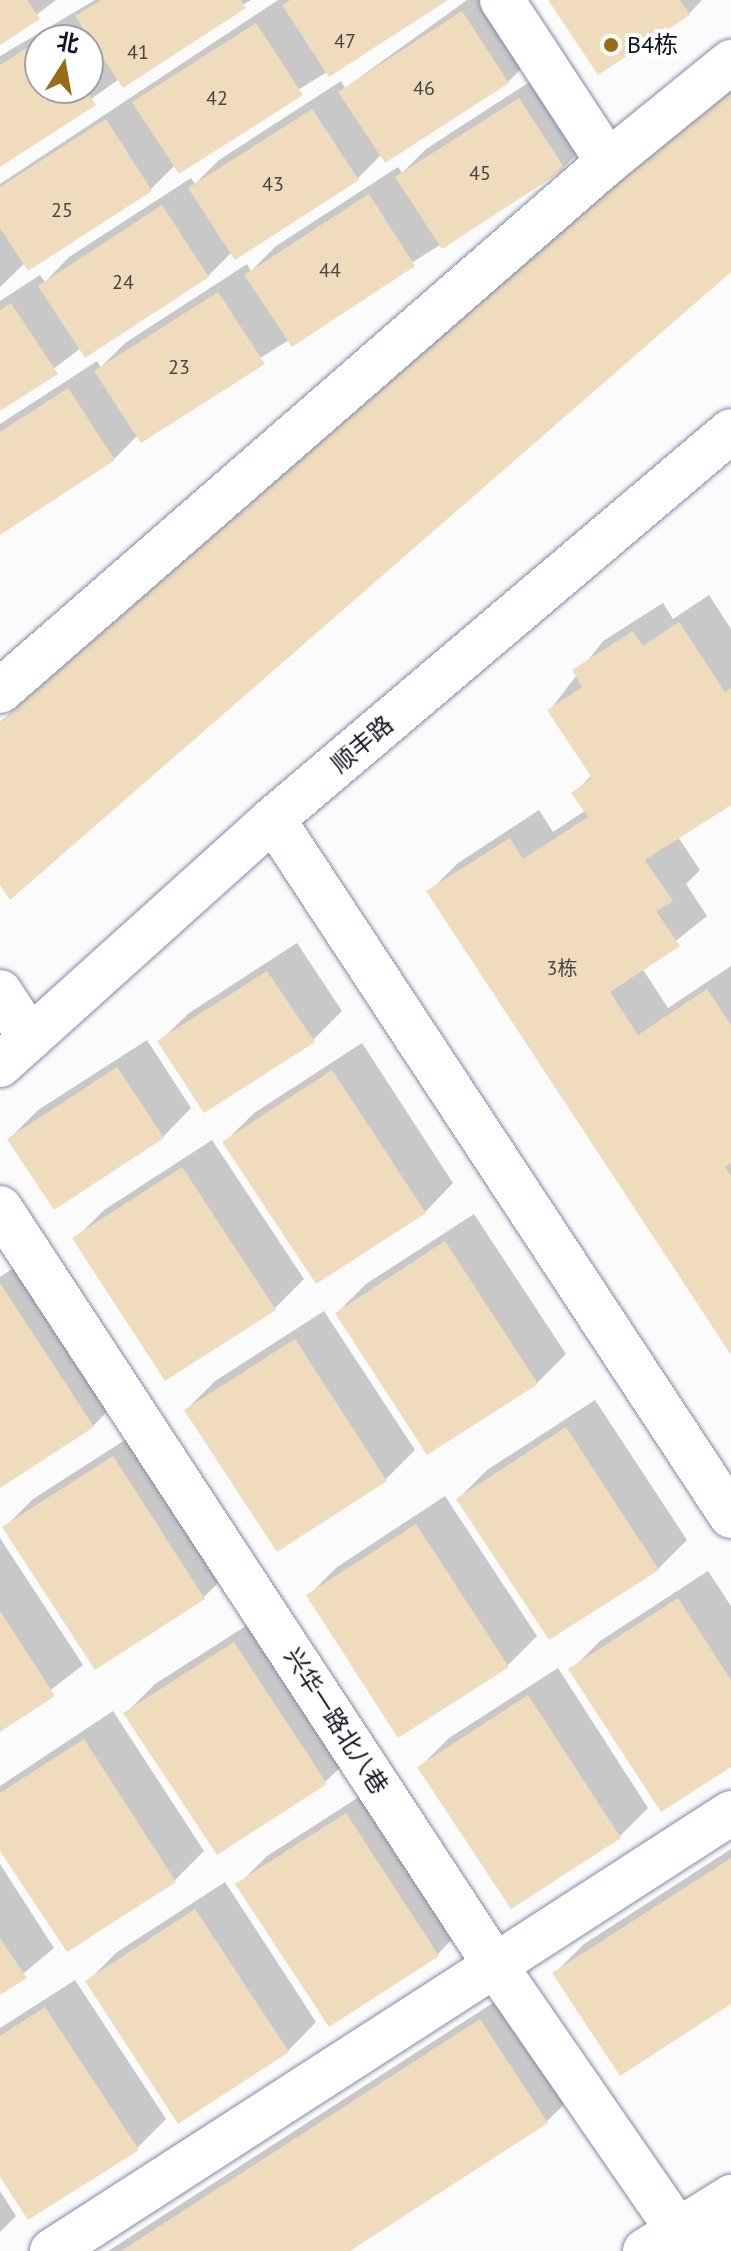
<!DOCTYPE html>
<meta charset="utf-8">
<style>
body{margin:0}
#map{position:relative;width:731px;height:2251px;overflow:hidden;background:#fbfbfb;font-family:"PT Sans","Noto Sans SC",sans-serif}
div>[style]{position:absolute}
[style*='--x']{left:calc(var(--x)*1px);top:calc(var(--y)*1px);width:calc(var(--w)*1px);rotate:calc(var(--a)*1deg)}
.shadow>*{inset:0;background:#0003}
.building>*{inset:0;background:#efdcbd}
.roads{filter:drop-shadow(0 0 2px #818ba9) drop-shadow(0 0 2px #818ba9)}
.minor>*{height:44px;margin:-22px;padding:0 22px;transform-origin:22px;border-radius:22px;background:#fff}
.dots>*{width:22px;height:22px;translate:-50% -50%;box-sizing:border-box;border:4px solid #fff;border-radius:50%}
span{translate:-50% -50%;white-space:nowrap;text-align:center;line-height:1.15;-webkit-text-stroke:8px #fff;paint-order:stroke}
.number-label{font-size:20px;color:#484546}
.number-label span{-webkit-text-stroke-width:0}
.poi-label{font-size:24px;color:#10131e}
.left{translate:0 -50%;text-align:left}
.street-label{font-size:24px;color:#10131e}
.north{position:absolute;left:24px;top:24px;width:80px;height:80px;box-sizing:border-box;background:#fff;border:2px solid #9fa1a5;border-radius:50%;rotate:11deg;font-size:22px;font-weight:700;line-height:32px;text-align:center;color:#10131e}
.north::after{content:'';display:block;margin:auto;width:28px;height:36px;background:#986d1a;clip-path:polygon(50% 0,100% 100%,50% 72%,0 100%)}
</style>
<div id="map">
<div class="shadow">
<div style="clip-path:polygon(0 0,56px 0,0 42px)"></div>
<div style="clip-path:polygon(evenodd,95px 0,251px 0,119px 79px,0 164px,0 56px,95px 0,40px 40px,88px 40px,88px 88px,40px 88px,40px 40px)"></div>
<div style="clip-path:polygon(278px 0,445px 0,175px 165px,151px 189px,25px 263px,0 287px,0 184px)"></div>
<div style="clip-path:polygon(467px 0,502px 0,537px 53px,508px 82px,382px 154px,358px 178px,232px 252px,208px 276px,81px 348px,0 409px,0 301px,40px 275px,45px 282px,69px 257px,191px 178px,195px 184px,219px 160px,341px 81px,345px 88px)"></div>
<div style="clip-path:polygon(551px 0,702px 0,689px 14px)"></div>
<div style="clip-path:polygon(548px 70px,593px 138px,564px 167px,138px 435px,114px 459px,0 532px,0 424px,97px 361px,101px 367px,125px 343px,247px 264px,251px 271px,276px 246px,398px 167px,402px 173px,426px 149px)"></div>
<div style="clip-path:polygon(731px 85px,731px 269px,0 882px,0 722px)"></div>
<div style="clip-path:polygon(709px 595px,731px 629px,731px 803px,678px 837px,700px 870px,686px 884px,707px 916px,642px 968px,668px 1008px,731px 966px,731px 1351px,429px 892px,458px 863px,539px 810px,553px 832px,586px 810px,574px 793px,592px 775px,550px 710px,603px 641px,663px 603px,673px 619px)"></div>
<div style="clip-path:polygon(297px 943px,342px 1011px,313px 1040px,160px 1041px,189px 1013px)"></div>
<div style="clip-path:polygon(147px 1040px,191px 1108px,163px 1137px,9px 1139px,38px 1110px)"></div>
<div style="clip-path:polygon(362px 1043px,453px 1183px,425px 1212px,225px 1142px,254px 1113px)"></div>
<div style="clip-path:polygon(212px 1140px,304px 1279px,275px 1308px,75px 1239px,104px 1210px)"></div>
<div style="clip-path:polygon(474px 1214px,566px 1354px,537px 1383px,337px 1313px,366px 1284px)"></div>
<div style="clip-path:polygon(30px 1257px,122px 1397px,93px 1426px,0 1486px,0 1277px)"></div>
<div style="clip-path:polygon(324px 1311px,415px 1450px,386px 1479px,278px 1549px,186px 1410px,215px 1381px)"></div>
<div style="clip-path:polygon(595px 1400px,687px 1540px,658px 1569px,458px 1499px,487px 1470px)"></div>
<div style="clip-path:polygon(142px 1429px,233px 1568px,204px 1597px,96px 1668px,4px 1528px,33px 1499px)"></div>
<div style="clip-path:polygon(445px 1496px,537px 1636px,508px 1665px,399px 1735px,308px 1596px,337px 1567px)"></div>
<div style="clip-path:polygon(0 1538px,83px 1665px,0 1729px)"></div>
<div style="clip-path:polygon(708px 1571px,731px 1606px,731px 1765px,571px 1670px,600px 1641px)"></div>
<div style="clip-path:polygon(263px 1615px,354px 1754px,325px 1782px,126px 1713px,155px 1684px)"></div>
<div style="clip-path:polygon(558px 1668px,648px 1808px,619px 1837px,420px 1767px,449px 1738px)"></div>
<div style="clip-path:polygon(113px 1711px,204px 1851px,175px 1880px,67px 1949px,0 1847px,0 1786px)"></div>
<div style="clip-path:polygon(376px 1786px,466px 1925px,438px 1954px,238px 1885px,267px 1856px)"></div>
<div style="clip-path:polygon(731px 1849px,731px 2002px,555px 1973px,584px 1944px)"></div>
<div style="clip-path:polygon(0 1864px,54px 1948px,0 1993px)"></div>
<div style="clip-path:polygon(225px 1882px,316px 2022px,288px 2051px,88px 1981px,117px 1952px)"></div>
<div style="clip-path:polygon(75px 1980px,166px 2119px,137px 2148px,0 2174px,0 2028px)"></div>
<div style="clip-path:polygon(510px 1992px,576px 2093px,547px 2121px,346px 2251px,108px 2251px)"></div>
<div style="clip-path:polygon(0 2191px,16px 2216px,0 2232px)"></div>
</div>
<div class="building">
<div style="clip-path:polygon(0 0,27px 0,40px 19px,0 45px)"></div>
<div style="clip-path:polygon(101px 0,241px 0,246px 8px,123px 88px,75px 16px)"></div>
<div style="clip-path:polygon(290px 0,448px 0,329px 77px,282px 5px)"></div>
<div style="clip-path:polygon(548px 0,680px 0,690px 15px,598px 75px)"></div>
<div style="clip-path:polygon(462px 11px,509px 83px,385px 163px,338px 92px)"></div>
<div style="clip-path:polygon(256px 23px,303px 95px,179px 174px,132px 102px)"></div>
<div style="clip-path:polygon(49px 34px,53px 40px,40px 40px,40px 88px,85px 88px,96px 105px,0 167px,0 65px)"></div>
<div style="clip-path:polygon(731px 86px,731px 272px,10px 900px,0 885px,0 723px)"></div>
<div style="clip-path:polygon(519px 98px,565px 169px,442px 249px,395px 177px)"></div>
<div style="clip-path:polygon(312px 109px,359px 180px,235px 260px,188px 188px)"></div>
<div style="clip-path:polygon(106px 119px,152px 191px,28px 271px,0 228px,0 187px)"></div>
<div style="clip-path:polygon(369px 194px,415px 266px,292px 347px,244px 275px)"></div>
<div style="clip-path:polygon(162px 205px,209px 277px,85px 358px,38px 286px)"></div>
<div style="clip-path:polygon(218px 292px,265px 364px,141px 443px,94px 371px)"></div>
<div style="clip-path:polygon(11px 303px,58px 374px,0 411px,0 310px)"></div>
<div style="clip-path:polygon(68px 388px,115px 460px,0 535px,0 432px)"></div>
<div style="clip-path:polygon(679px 622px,725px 692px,731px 688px,731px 805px,645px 860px,673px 901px,656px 911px,680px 946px,610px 992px,638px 1035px,707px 989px,731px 1025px,731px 1163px,725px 1167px,731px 1176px,731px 1355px,426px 891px,510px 838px,523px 859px,588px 817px,571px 793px,592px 778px,547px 710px,582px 687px,572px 670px,633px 631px,643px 646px)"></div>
<div style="clip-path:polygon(267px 971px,315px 1042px,204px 1113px,157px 1041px)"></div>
<div style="clip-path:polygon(117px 1067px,164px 1138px,54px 1210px,7px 1139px)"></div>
<div style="clip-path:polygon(332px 1070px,426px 1213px,316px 1284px,222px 1142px)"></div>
<div style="clip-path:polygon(182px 1167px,276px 1310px,165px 1381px,72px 1238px)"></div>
<div style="clip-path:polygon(445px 1241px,538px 1384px,427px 1455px,335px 1313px)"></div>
<div style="clip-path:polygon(0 1283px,94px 1427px,0 1488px)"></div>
<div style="clip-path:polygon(295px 1339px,387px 1481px,277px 1552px,184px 1410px)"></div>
<div style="clip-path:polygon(566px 1427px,659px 1570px,549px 1640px,456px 1499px)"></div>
<div style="clip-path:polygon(113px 1456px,205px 1599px,95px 1670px,2px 1527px)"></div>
<div style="clip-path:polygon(416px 1524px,509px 1667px,398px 1738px,306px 1595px)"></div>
<div style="clip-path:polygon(678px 1598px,731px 1680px,731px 1767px,661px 1812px,568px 1669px)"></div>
<div style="clip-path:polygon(0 1611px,55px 1696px,0 1732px)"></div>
<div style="clip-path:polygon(234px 1642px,327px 1784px,217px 1855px,123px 1713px)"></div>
<div style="clip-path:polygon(528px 1695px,621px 1838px,511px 1909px,417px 1767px)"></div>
<div style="clip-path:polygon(84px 1739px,176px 1882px,67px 1952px,0 1851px,0 1793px)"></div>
<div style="clip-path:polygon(346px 1813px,439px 1956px,329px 2027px,235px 1884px)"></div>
<div style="clip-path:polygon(731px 1858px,731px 2004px,620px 2076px,552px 1973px)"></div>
<div style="clip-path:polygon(195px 1909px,289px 2052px,178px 2124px,85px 1981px)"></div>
<div style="clip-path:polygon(0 1938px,27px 1978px,0 1995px)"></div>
<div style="clip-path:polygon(45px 2007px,139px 2150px,28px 2220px,0 2177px,0 2036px)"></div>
<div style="clip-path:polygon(480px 2019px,548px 2123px,350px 2251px,121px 2251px)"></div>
</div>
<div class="roads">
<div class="minor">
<div style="--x:608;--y:162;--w:159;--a:-39.1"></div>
<div style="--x:0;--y:691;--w:806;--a:-41.03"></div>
<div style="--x:608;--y:162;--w:194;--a:-123.2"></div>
<div style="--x:273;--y:819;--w:834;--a:56.69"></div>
<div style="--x:0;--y:992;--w:55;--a:56.9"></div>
<div style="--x:0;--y:1065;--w:367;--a:-42"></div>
<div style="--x:273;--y:819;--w:600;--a:-40.27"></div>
<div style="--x:0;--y:1208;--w:904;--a:56.82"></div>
<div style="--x:495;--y:1965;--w:322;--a:55.4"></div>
<div style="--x:678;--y:2230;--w:55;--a:16.8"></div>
<div style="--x:52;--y:2251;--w:808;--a:-32.82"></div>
<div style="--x:645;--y:2251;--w:102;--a:-32.1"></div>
</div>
</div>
<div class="dots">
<div style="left:611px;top:45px;background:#986d1a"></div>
</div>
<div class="number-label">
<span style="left:345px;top:41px">47</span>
<span style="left:138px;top:52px">41</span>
<span style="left:424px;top:88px">46</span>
<span style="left:217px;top:98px">42</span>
<span style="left:480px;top:173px">45</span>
<span style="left:273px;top:184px">43</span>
<span style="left:62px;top:210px">25</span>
<span style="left:330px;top:270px">44</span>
<span style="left:123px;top:282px">24</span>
<span style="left:179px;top:367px">23</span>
<span style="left:562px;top:968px">3栋</span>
</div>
<div class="poi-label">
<span class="left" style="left:627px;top:45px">B4栋</span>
</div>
<div class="street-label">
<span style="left:362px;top:744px;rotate:-40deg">顺丰路</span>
<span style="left:336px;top:1721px;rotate:57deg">兴华一路北八巷</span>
</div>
<div class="north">北</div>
</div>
